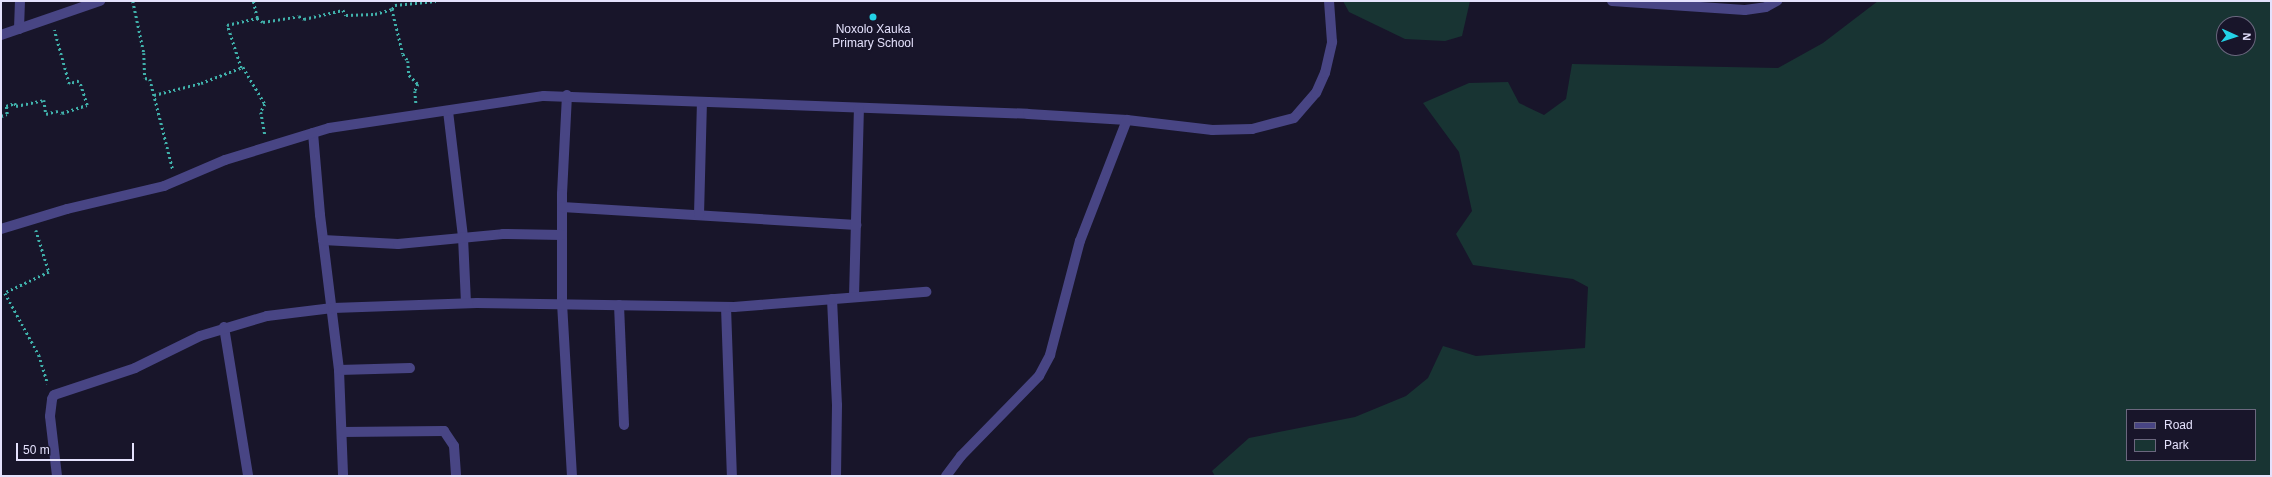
<!DOCTYPE html>
<style>
body{margin:0}
#map{position:relative;width:2272px;height:477px;overflow:hidden;background:#18152a;font-family:Helvetica,sans-serif}
div>[style]{position:absolute}
[style*='--x']{left:calc(var(--x)*1px);top:calc(var(--y)*1px);width:calc(var(--w)*1px);rotate:calc(var(--a)*1deg)}
.green>*{inset:0;background:#183433}
.path>*{height:2.5px;margin-top:-1.25px;transform-origin:0;background:repeating-linear-gradient(90deg,#40b1ab 0 2px,transparent 0 5px)}
.street>*{height:10px;margin:-5px;padding:0 5px;transform-origin:5px;border-radius:5px;background:#484584}
.dots>*{width:11px;height:11px;translate:-50% -50%;box-sizing:border-box;border:2px solid #18152a;border-radius:50%}
span{translate:-50% -50%;white-space:nowrap;text-align:center;line-height:1.15;-webkit-text-stroke:4px #18152a;paint-order:stroke}
.poi-label{font-size:12px;color:#e4e1fc}
.frame{position:absolute;inset:0;border:2px solid #e4e1fc;pointer-events:none}
.legend{position:absolute;left:2126px;top:409px;width:130px;height:52px;box-sizing:border-box;background:#18152a;border:1px solid #6a677e;margin:0;padding:5px 7px;list-style:none;font-size:12px;color:#e4e1fc}
.legend li{display:flex;align-items:center;gap:8px;height:20px}
.legend b{width:20px;border:1px solid #6a677e}
.north{position:absolute;left:2216px;top:16px;width:40px;height:40px;box-sizing:border-box;background:#18152a;border:1px solid #6a677e;border-radius:50%;rotate:93deg;font-size:11px;font-weight:700;line-height:16px;text-align:center;color:#e4e1fc}
.north::after{content:'';display:block;margin:auto;width:14px;height:18px;background:#23d2e6;clip-path:polygon(50% 0,100% 100%,50% 72%,0 100%)}
.scale{position:absolute;left:16px;top:443px;width:118px;height:18px;box-sizing:border-box;border:2px solid #e4e1fc;border-top:0;padding-left:5px;font-size:12px;line-height:14px;white-space:nowrap;color:#e4e1fc;-webkit-text-stroke:3px #18152a;paint-order:stroke}
</style>
<div id="map">
<div class="green">
<div style="clip-path:polygon(1343px 1px,1470px 1px,1462px 36px,1445px 41px,1405px 39px,1349px 12px)"></div>
<div style="clip-path:polygon(evenodd,1878px 1px,2271px 1px,2271px 476px,1215px 476px,1212px 471px,1249px 438px,1355px 417px,1406px 396px,1428px 378px,1443px 346px,1476px 356px,1585px 348px,1588px 287px,1573px 279px,1473px 265px,1456px 234px,1472px 211px,1459px 152px,1423px 103px,1469px 83px,1508px 82px,1519px 103px,1544px 115px,1566px 99px,1572px 64px,1778px 68px,1823px 43px,1878px 1px,2224px 24px,2248px 24px,2248px 48px,2224px 48px,2224px 24px,1878px 1px,2127px 410px,2255px 410px,2255px 460px,2127px 460px,2127px 410px)"></div>
</div>
<div class="path">
<div style="--x:133;--y:1;--w:53;--a:78.1"></div>
<div style="--x:144;--y:53;--w:25;--a:88"></div>
<div style="--x:145;--y:78;--w:5;--a:11"></div>
<div style="--x:150;--y:79;--w:94;--a:75.8"></div>
<div style="--x:392;--y:9;--w:46;--a:76.3"></div>
<div style="--x:403;--y:54;--w:9;--a:54"></div>
<div style="--x:408;--y:61;--w:14;--a:86"></div>
<div style="--x:409;--y:75;--w:13;--a:45"></div>
<div style="--x:418;--y:84;--w:8;--a:113"></div>
<div style="--x:415;--y:91;--w:12;--a:85"></div>
<div style="--x:257;--y:18;--w:7;--a:34"></div>
<div style="--x:263;--y:22;--w:36;--a:-9"></div>
<div style="--x:299;--y:16;--w:6;--a:31"></div>
<div style="--x:304;--y:19;--w:40;--a:-13"></div>
<div style="--x:343;--y:10;--w:6;--a:59"></div>
<div style="--x:346;--y:15;--w:29;--a:-2"></div>
<div style="--x:375;--y:14;--w:18;--a:-16"></div>
<div style="--x:392;--y:9;--w:5;--a:-53"></div>
<div style="--x:395;--y:5;--w:41;--a:-5.6"></div>
<div style="--x:241;--y:68;--w:45;--a:-108"></div>
<div style="--x:227;--y:25;--w:31;--a:-13"></div>
<div style="--x:257;--y:18;--w:17;--a:-103"></div>
<div style="--x:154;--y:95;--w:49;--a:-14.3"></div>
<div style="--x:201;--y:83;--w:45;--a:-20.9"></div>
<div style="--x:243;--y:67;--w:43;--a:59.3"></div>
<div style="--x:265;--y:104;--w:9;--a:117"></div>
<div style="--x:261;--y:112;--w:23;--a:80"></div>
<div style="--x:1;--y:116;--w:6;--a:-18"></div>
<div style="--x:7;--y:114;--w:8;--a:-97"></div>
<div style="--x:6;--y:106;--w:9;--a:-18"></div>
<div style="--x:15;--y:103;--w:3;--a:72"></div>
<div style="--x:16;--y:106;--w:29;--a:-12"></div>
<div style="--x:44;--y:100;--w:14;--a:82"></div>
<div style="--x:46;--y:114;--w:10;--a:-17"></div>
<div style="--x:56;--y:111;--w:6;--a:18"></div>
<div style="--x:62;--y:113;--w:26;--a:-18"></div>
<div style="--x:87;--y:105;--w:25;--a:-108"></div>
<div style="--x:79;--y:81;--w:10;--a:163"></div>
<div style="--x:69;--y:84;--w:56;--a:-105.5"></div>
<div style="--x:36;--y:230;--w:44;--a:72.8"></div>
<div style="--x:49;--y:272;--w:49;--a:154.5"></div>
<div style="--x:5;--y:293;--w:71;--a:61.3"></div>
<div style="--x:39;--y:355;--w:30;--a:73"></div>
</div>
<div class="street">
<div style="--x:1612;--y:1;--w:133;--a:3.9"></div>
<div style="--x:1745;--y:10;--w:21;--a:-8"></div>
<div style="--x:1766;--y:7;--w:13;--a:-29"></div>
<div style="--x:19;--y:29;--w:28;--a:-88"></div>
<div style="--x:1;--y:35;--w:105;--a:-19"></div>
<div style="--x:567;--y:95;--w:99;--a:92.9"></div>
<div style="--x:562;--y:194;--w:109;--a:90"></div>
<div style="--x:562;--y:303;--w:173;--a:86.7"></div>
<div style="--x:448;--y:111;--w:127;--a:83.2"></div>
<div style="--x:463;--y:237;--w:66;--a:87.4"></div>
<div style="--x:313;--y:133;--w:82;--a:85.1"></div>
<div style="--x:320;--y:215;--w:156;--a:83"></div>
<div style="--x:339;--y:370;--w:106;--a:87.8"></div>
<div style="--x:562;--y:207;--w:295;--a:3.5"></div>
<div style="--x:699;--y:215;--w:112;--a:-88.5"></div>
<div style="--x:1;--y:229;--w:69;--a:-16.9"></div>
<div style="--x:67;--y:209;--w:100;--a:-13.3"></div>
<div style="--x:164;--y:186;--w:66;--a:-23.1"></div>
<div style="--x:225;--y:160;--w:109;--a:-17.1"></div>
<div style="--x:329;--y:128;--w:217;--a:-8.5"></div>
<div style="--x:544;--y:96;--w:484;--a:2.1"></div>
<div style="--x:1028;--y:114;--w:99;--a:3.5"></div>
<div style="--x:1127;--y:120;--w:86;--a:6.7"></div>
<div style="--x:1212;--y:130;--w:40;--a:-1.4"></div>
<div style="--x:1252;--y:129;--w:43;--a:-14.7"></div>
<div style="--x:1294;--y:118;--w:33;--a:-49"></div>
<div style="--x:1316;--y:93;--w:22;--a:-66"></div>
<div style="--x:1325;--y:73;--w:32;--a:-77"></div>
<div style="--x:1332;--y:42;--w:41;--a:-94.2"></div>
<div style="--x:323;--y:240;--w:75;--a:3.1"></div>
<div style="--x:398;--y:244;--w:105;--a:-5.4"></div>
<div style="--x:503;--y:234;--w:59;--a:1"></div>
<div style="--x:854;--y:297;--w:189;--a:-88.5"></div>
<div style="--x:832;--y:299;--w:106;--a:87.3"></div>
<div style="--x:837;--y:405;--w:71;--a:90.8"></div>
<div style="--x:619;--y:305;--w:120;--a:87.6"></div>
<div style="--x:726;--y:307;--w:169;--a:88"></div>
<div style="--x:224;--y:327;--w:151;--a:80.8"></div>
<div style="--x:339;--y:370;--w:71;--a:-1.6"></div>
<div style="--x:342;--y:432;--w:102;--a:-0.6"></div>
<div style="--x:444;--y:431;--w:18;--a:56"></div>
<div style="--x:454;--y:446;--w:30;--a:86"></div>
<div style="--x:57;--y:476;--w:60;--a:-96.7"></div>
<div style="--x:50;--y:416;--w:17;--a:-83"></div>
<div style="--x:52;--y:399;--w:4;--a:-63"></div>
<div style="--x:54;--y:395;--w:85;--a:-18.4"></div>
<div style="--x:135;--y:368;--w:72;--a:-26.2"></div>
<div style="--x:200;--y:336;--w:70;--a:-16.6"></div>
<div style="--x:267;--y:316;--w:66;--a:-6.9"></div>
<div style="--x:333;--y:308;--w:144;--a:-2"></div>
<div style="--x:477;--y:303;--w:257;--a:0.9"></div>
<div style="--x:734;--y:307;--w:193;--a:-4.5"></div>
<div style="--x:946;--y:476;--w:25;--a:-53"></div>
<div style="--x:961;--y:456;--w:112;--a:-45.7"></div>
<div style="--x:1039;--y:376;--w:24;--a:-62"></div>
<div style="--x:1050;--y:355;--w:118;--a:-75.3"></div>
<div style="--x:1080;--y:241;--w:130;--a:-68.8"></div>
</div>
<div class="dots">
<div style="left:873px;top:17px;background:#23d2e6"></div>
</div>
<div class="poi-label">
<span style="left:873px;top:37px">Noxolo Xauka<br>Primary School</span>
</div>
<div class="frame"></div>
<ul class="legend">
<li><b style="height:5px;background:#484584"></b>Road</li>
<li><b style="height:11px;background:#183433"></b>Park</li>
</ul>
<div class="north">N</div>
<div class="scale">50 m</div>
</div>
